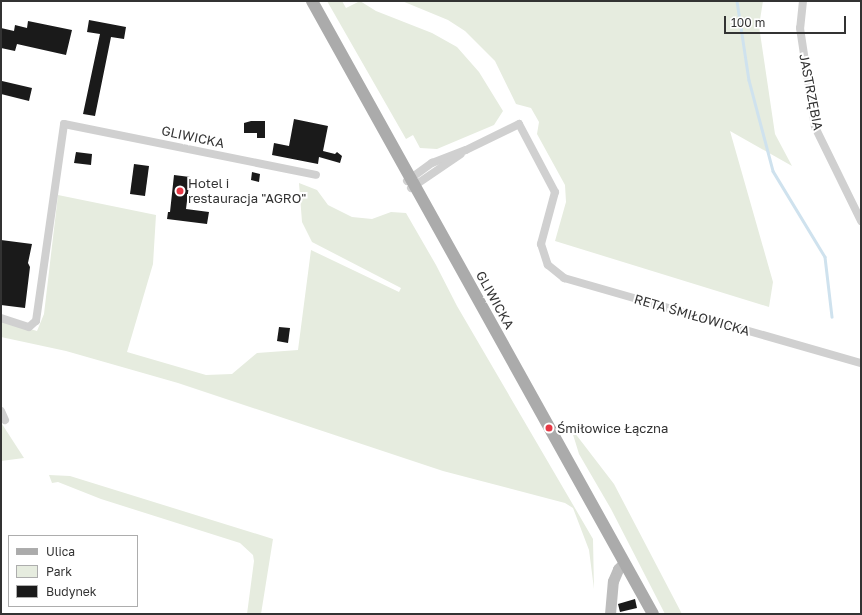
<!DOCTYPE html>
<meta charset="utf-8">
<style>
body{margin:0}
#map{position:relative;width:862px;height:615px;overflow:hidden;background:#fff;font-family:"Golos Text",sans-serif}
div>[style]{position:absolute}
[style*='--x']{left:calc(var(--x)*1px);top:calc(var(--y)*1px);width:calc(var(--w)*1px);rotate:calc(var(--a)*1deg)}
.green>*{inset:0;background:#e6ecdf}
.stream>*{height:2.5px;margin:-1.25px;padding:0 1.25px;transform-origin:1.25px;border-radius:1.25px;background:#cfe2ee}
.building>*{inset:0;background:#1a1a1a}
.street>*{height:8px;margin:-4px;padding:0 4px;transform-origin:4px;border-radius:4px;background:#d0d0d0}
.secondary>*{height:11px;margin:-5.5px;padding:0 5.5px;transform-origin:5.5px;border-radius:5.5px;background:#bdbdbd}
.primary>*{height:12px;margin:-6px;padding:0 6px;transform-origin:6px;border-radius:6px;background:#ababab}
.dots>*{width:11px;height:11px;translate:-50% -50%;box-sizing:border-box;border:2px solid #fff;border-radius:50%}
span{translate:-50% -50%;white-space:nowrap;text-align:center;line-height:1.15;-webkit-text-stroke:4px #fff;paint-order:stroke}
.street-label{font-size:13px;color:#333}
.poi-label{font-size:13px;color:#333}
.left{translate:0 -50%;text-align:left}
.frame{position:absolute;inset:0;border:2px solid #333;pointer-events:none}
.legend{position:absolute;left:8px;top:535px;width:130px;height:72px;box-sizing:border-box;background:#fff;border:1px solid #adadad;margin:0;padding:5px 7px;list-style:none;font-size:12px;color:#333}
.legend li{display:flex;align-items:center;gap:8px;height:20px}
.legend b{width:20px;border:1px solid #adadad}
.scale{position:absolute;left:724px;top:16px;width:122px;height:18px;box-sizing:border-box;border:2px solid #333;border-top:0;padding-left:5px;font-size:12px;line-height:14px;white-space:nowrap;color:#333;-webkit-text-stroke:3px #fff;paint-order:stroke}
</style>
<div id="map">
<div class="green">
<div style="clip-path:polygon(327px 1px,342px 1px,346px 8px,360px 1px,376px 11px,432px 33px,457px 47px,479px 72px,503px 111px,494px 125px,437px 149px,420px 148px,413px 135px,406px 139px)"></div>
<div style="clip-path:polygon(402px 1px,763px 1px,759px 26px,775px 134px,792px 166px,730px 131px,773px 282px,769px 307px,555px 241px,566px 202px,565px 185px,537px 134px,539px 122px,531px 108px,516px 104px,495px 61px,465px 31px,448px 20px)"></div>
<div style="clip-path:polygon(299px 183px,317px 190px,328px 205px,352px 217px,372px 219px,391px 212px,406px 213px,436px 265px,457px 306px,593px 539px,594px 589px,589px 550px,573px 508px,565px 503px,443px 471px,178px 383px,66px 351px,1px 337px,1px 320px,37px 331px,44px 314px,58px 195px,156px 215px,153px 264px,127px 352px,206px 375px,232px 374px,257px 353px,298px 350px,311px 250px,399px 292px,401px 288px,312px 242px,302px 222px)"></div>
<div style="clip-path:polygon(1px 424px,2px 424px,24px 458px,1px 461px)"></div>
<div style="clip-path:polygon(571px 428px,614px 484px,682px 614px,665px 614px,611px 509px,579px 454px)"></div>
<div style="clip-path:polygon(49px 475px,70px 476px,273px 539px,261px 614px,247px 614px,254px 561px,253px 555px,240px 543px,101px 499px,58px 482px,52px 483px)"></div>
</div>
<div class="stream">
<div style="--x:737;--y:1;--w:80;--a:81.4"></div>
<div style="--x:749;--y:80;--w:94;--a:75.2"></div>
<div style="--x:773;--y:171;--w:100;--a:58.8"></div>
<div style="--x:825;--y:257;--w:60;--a:83.3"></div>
</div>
<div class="building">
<div style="clip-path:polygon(89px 20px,126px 27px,124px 39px,111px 37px,95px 116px,83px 114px,100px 34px,87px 32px)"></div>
<div style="clip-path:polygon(28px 21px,72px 30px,66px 55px,17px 44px,15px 51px,1px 48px,1px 28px,14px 31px,15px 25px,27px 28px)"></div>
<div style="clip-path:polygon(2px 81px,32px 88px,29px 101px,1px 94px)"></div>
<div style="clip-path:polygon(294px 119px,328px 126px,323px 151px,335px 154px,337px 152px,342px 156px,340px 163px,319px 157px,318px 164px,272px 155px,274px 143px,289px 146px)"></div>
<div style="clip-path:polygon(251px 121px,265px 121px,265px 138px,257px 138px,257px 133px,244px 133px,244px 123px)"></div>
<div style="clip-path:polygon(76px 152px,92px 154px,91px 165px,74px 163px)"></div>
<div style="clip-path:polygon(134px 164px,149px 166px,145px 196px,130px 194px)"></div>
<div style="clip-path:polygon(252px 172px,260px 174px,259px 182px,251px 180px)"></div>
<div style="clip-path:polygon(174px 175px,190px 177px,186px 209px,209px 212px,207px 224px,167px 219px,168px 212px,170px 212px)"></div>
<div style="clip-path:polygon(1px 240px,32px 244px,28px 263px,30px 267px,25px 308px,1px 305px)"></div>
<div style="clip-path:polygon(279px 327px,290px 328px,288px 343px,277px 341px)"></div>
<div style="clip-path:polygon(635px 599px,637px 608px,620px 612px,618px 604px)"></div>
</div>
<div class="street">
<div style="--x:803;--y:1;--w:27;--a:96"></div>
<div style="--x:800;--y:28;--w:100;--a:81.4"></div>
<div style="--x:815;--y:127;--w:105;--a:63.9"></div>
<div style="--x:407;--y:181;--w:31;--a:-36"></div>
<div style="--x:432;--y:163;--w:36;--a:-21"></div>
<div style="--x:466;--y:150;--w:59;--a:-26.1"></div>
<div style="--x:519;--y:124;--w:77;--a:62.1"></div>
<div style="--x:555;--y:192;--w:54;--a:105.1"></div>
<div style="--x:541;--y:244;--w:22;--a:72"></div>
<div style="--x:548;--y:265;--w:21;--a:39"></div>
<div style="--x:564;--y:278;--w:309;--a:16"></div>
<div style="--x:411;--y:188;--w:60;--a:-34.2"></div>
<div style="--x:1;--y:318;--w:29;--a:18"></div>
<div style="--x:29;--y:327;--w:9;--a:-41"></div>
<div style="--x:36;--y:321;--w:199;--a:-81.9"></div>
<div style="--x:64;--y:124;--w:257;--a:11.4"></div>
<div style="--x:1;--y:411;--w:10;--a:66"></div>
</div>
<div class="secondary">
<div style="--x:610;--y:614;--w:33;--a:-85"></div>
<div style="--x:613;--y:581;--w:13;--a:-67"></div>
<div style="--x:618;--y:569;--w:8;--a:-45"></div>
</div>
<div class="primary">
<div style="--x:312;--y:1;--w:701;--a:60.91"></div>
</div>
<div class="dots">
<div style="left:180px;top:191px;background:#e63946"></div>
<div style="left:549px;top:428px;background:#e63946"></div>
</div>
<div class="street-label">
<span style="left:811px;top:92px;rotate:79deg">JASTRZĘBIA</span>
<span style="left:193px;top:137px;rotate:12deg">GLIWICKA</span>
<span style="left:495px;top:300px;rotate:61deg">GLIWICKA</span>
<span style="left:692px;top:315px;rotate:16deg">RETA ŚMIŁOWICKA</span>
</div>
<div class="poi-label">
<span class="left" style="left:188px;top:191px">Hotel i<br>restauracja "AGRO"</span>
<span class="left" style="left:557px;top:428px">Śmiłowice Łączna</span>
</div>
<div class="frame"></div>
<ul class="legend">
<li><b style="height:5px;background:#ababab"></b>Ulica</li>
<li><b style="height:11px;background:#e6ecdf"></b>Park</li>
<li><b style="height:11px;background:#1a1a1a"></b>Budynek</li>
</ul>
<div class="scale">100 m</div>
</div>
